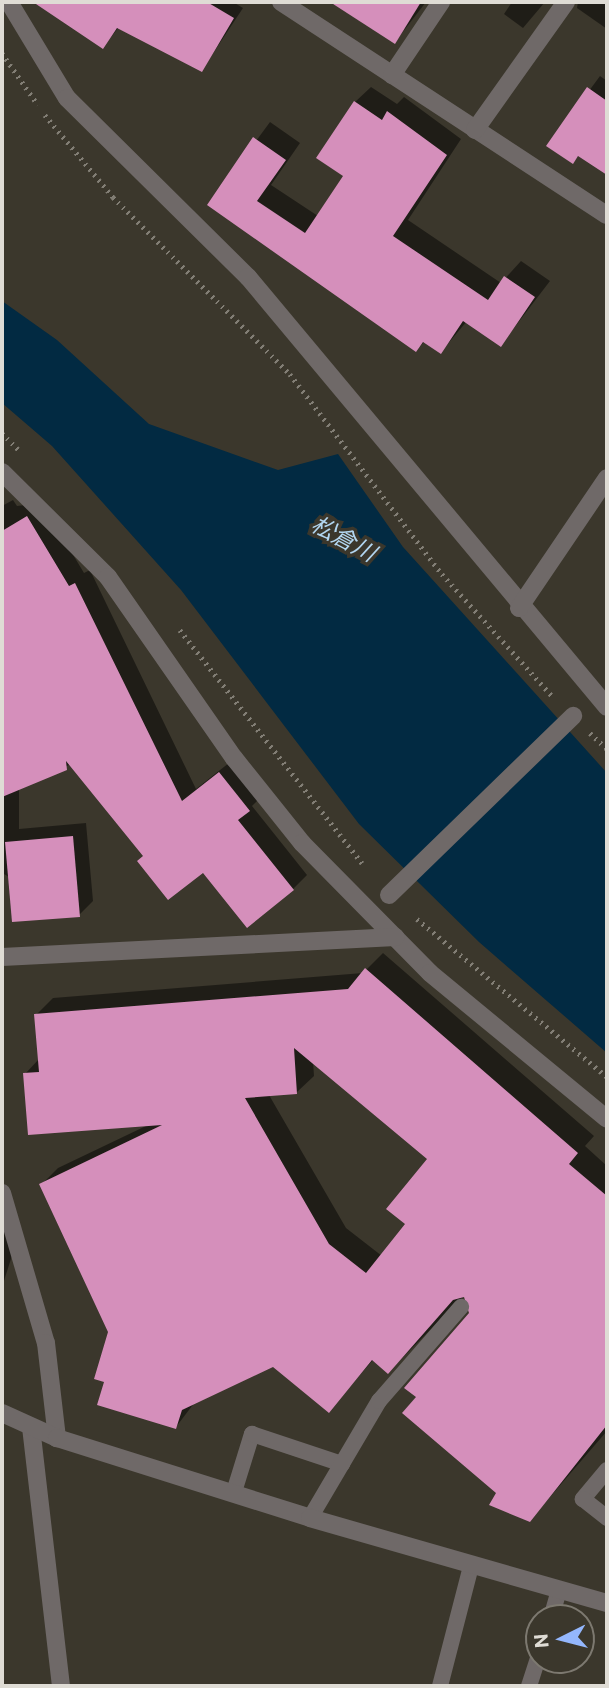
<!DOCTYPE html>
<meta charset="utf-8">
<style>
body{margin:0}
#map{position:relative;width:609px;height:1688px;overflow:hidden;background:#3b372c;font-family:Commissioner,"Noto Sans JP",sans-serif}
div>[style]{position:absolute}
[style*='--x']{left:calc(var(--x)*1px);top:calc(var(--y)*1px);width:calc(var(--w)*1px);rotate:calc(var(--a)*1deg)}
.water>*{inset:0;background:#022a42}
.shadow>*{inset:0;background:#0007}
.building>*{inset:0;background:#d58fbb}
.path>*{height:4.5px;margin-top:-2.25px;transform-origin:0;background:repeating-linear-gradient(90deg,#827e75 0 2px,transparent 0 7px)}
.service>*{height:16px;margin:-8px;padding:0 8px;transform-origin:8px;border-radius:8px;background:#6f6968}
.pedestrian>*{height:18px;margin:-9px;padding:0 9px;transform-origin:9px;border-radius:9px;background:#6f6968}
.minor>*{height:18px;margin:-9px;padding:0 9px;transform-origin:9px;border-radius:9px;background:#6f6968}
.tertiary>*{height:18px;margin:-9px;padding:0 9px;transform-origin:9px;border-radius:9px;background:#6f6968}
span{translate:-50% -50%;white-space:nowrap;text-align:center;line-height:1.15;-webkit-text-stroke:7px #3b372c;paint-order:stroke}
.water-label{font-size:23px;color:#b2d6f0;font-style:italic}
.frame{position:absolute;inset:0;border:4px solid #dfdcd5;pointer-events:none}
.north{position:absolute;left:525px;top:1604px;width:70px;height:70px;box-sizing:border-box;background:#3b372c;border:2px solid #7d7970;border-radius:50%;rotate:264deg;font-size:19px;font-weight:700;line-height:28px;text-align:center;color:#dfdcd5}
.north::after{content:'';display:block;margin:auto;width:24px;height:32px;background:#94b7fd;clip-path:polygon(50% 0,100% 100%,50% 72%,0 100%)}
</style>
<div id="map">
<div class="water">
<div style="clip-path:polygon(2px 301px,57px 340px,149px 424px,278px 470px,338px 454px,403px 547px,607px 773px,607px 1053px,479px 942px,359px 824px,181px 590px,52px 446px,2px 403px)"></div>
</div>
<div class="shadow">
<div style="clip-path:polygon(43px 2px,233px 2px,243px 8px,202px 70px,119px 27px,103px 47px)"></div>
<div style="clip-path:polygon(353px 2px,426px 2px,395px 42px,347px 11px)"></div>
<div style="clip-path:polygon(512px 2px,545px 2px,523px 28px,504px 14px)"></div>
<div style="clip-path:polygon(578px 2px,607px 2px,607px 29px,577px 8px)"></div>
<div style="clip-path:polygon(600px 76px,607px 81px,607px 173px,580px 154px,573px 162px,549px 145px)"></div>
<div style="clip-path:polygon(371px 87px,397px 104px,404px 97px,461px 139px,408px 220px,501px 283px,521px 261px,550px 281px,501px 345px,467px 321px,441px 352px,425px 341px,416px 350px,209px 205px,270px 122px,300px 143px,271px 185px,318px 216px,345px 176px,355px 102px)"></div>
<div style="clip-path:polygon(13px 500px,17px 506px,42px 503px,84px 573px,90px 570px,196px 789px,234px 759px,263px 795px,252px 806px,307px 875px,293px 889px,145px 855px,71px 764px,19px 788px,19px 829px,86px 823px,93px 901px,79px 915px,2px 873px,2px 751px,20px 744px,2px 707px,2px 506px)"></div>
<div style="clip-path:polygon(evenodd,383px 953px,594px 1136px,585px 1146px,607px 1166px,607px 1431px,530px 1520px,498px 1493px,418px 1397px,471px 1314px,465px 1295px,388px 1372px,373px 1360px,329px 1410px,273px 1365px,195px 1402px,176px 1427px,106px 1381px,110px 1331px,41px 1185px,58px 1168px,148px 1125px,25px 1074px,39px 1059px,36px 1015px,53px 998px,363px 973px,383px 953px,313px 1061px,429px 1159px,407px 1224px,382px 1256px,346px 1228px,269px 1095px,297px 1092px,314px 1076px,313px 1061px)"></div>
<div style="clip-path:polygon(2px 1220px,17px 1240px,2px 1287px)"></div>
</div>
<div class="building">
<div style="clip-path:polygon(33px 2px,207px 2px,234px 18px,202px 72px,117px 28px,103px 49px)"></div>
<div style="clip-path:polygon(330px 2px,421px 2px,395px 44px)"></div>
<div style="clip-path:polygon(587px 87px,607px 101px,607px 175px,578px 156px,573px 164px,546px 146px)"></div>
<div style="clip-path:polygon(354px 101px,382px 120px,387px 111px,447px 155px,393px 236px,488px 300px,504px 276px,535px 297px,501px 347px,463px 321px,441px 354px,423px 342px,416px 352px,207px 205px,253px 137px,286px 160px,257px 201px,305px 233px,343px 176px,316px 158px)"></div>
<div style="clip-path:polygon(27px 516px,69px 586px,75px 583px,182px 801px,219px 772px,250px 811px,238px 820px,294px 890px,247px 928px,203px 873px,168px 900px,137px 861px,143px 856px,66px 761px,67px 770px,2px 797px,2px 531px)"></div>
<div style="clip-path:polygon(73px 836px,80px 917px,12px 922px,5px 842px)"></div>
<div style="clip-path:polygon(evenodd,365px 968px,578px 1153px,569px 1164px,607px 1196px,607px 1425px,530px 1522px,489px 1505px,496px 1493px,402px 1413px,416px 1397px,404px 1388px,469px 1313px,464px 1297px,453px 1300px,388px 1374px,372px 1360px,329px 1413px,273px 1367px,182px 1410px,176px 1429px,97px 1405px,104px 1382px,94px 1379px,108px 1332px,39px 1184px,162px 1125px,28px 1135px,23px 1073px,39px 1072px,34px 1014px,348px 989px,365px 968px,294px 1048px,427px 1159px,386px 1209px,405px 1224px,366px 1273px,329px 1244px,245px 1098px,297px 1094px,294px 1048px)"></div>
</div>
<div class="path">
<div style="--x:2;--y:53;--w:63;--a:55.3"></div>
<div style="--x:45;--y:115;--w:107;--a:50.3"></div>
<div style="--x:113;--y:197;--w:250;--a:45"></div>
<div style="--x:290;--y:374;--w:251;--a:52.8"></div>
<div style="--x:442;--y:574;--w:167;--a:47.9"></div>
<div style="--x:2;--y:433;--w:23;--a:45"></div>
<div style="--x:180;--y:630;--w:296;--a:52"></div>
<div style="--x:590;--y:733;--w:23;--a:43"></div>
<div style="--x:417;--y:919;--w:247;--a:39.7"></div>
</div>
<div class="service">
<div style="--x:607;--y:1470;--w:38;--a:130"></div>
<div style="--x:583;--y:1499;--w:31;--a:38"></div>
<div style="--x:234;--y:1492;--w:61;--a:-72.8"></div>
<div style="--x:252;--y:1434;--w:95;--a:18.4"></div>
<div style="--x:310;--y:1518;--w:136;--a:-59.5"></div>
<div style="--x:379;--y:1401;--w:125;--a:-48.9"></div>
<div style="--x:551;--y:1618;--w:25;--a:-74"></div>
<div style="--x:440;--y:1686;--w:124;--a:-75.5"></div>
<div style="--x:529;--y:1686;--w:32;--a:-72"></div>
</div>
<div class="pedestrian">
<div style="--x:389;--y:895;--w:257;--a:-44.2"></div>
</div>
<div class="minor">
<div style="--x:9;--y:2;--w:112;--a:58.9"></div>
<div style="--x:67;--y:98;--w:255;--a:44.7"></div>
<div style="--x:248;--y:277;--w:560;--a:50.14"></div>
<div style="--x:281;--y:2;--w:389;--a:33.2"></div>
<div style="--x:392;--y:75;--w:88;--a:-56.1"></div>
<div style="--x:475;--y:130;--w:157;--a:-54.6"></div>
<div style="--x:2;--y:472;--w:149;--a:44.7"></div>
<div style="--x:108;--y:577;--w:221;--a:55.2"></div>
<div style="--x:234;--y:758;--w:109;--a:51.3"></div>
<div style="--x:302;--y:843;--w:182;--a:45.4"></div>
<div style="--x:430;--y:973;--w:229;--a:39.5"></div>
<div style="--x:519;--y:608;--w:157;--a:-55.9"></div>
<div style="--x:2;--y:957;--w:394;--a:-2.9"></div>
<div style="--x:2;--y:1193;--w:156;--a:73.7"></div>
<div style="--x:46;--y:1343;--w:96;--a:83.4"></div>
<div style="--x:31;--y:1427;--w:261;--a:83.4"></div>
</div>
<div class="tertiary">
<div style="--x:2;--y:1413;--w:60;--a:24.4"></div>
<div style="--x:57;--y:1438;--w:265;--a:17.5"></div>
<div style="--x:310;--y:1518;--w:309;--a:16"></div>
</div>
<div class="water-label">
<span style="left:344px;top:538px;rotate:28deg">松倉川</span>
</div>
<div class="frame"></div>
<div class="north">N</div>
</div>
